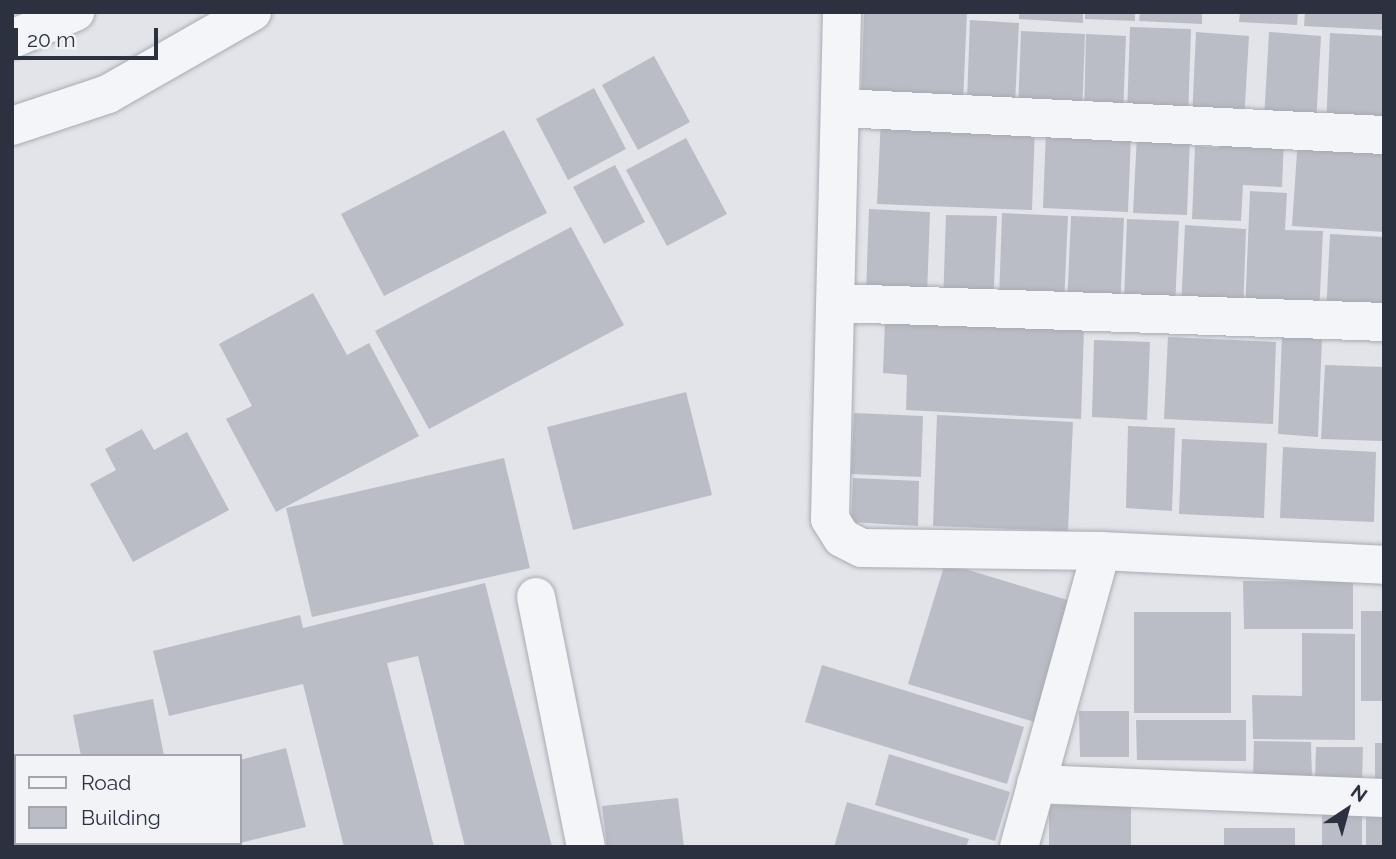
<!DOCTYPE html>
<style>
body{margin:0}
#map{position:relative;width:1396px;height:859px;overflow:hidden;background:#e2e4e9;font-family:Raleway,sans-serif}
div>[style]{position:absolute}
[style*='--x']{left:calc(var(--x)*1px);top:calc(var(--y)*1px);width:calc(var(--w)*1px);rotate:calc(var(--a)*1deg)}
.building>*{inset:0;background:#babdc5}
.roads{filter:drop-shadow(0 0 2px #a8abb3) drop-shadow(0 0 2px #a8abb3)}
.minor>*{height:38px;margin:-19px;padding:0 19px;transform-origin:19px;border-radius:19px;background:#f4f5f8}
span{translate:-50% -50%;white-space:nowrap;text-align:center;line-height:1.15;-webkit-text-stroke:5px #f1f3f7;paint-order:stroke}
.frame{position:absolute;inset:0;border:14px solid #2c3140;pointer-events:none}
.legend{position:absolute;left:14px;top:754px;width:228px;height:91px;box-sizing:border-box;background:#f1f3f7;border:2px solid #a2a5ae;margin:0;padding:9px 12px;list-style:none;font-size:21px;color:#2c3140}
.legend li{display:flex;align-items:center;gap:14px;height:35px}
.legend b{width:35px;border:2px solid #a2a5ae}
.north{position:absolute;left:1312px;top:775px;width:70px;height:70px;-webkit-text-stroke:5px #f1f3f7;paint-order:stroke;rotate:36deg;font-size:19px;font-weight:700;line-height:28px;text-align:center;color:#2c3140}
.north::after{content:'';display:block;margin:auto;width:24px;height:32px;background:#2c3140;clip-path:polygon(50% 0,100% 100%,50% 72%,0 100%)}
.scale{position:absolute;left:14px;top:28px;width:144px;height:32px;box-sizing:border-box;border:4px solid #2c3140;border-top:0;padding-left:9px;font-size:21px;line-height:24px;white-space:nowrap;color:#2c3140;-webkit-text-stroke:5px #f1f3f7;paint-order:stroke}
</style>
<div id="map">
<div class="building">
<div style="clip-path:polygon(864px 12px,967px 12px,963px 101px,861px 96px)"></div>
<div style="clip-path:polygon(1019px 12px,1083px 12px,1083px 23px,1019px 19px)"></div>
<div style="clip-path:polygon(1085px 12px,1135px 12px,1135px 21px,1085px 19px)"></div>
<div style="clip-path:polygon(1140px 12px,1202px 12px,1202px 24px,1139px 21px)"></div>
<div style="clip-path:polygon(1240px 12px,1298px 12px,1297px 25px,1239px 22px)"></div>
<div style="clip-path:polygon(1305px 12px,1384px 12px,1384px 30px,1304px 26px)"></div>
<div style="clip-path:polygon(970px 20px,1019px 23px,1015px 103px,967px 101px)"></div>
<div style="clip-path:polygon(1130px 27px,1191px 29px,1188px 117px,1127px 115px)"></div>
<div style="clip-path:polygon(1021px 31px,1085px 34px,1082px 115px,1018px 111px)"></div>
<div style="clip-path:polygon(1196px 32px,1249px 36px,1244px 121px,1192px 118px)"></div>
<div style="clip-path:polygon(1269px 32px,1321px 36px,1316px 124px,1264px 120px)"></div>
<div style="clip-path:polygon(1330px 33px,1384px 36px,1384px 132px,1326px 129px)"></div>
<div style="clip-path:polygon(1086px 34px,1126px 36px,1123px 115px,1084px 114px)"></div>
<div style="clip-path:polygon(654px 56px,690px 122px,638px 150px,602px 85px)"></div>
<div style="clip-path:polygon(594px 88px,626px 149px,568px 180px,536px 119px)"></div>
<div style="clip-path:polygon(881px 118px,1035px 125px,1032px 210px,877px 204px)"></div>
<div style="clip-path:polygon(504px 130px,547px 213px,384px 296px,341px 214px)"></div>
<div style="clip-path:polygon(1046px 131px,1131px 134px,1128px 212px,1043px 208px)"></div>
<div style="clip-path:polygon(1137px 135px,1190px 137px,1187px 215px,1133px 213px)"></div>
<div style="clip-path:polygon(1219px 136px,1284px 138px,1282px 187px,1243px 185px,1241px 221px,1192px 219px,1195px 146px,1219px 148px)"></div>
<div style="clip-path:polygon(686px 138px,727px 214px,667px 246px,626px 170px)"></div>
<div style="clip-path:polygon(1298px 138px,1384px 145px,1384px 232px,1292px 226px)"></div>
<div style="clip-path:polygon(615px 165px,645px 222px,604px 244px,573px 187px)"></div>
<div style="clip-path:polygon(1250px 191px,1287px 193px,1285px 230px,1323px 231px,1319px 315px,1245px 312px)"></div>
<div style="clip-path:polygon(869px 209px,930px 212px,927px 295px,866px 293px)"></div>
<div style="clip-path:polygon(1002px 213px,1068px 216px,1064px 304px,999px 301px)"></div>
<div style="clip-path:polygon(946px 215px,997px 216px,993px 306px,943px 304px)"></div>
<div style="clip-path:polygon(1071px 216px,1124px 218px,1120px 309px,1067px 307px)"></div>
<div style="clip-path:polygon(1127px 219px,1179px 221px,1175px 306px,1124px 303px)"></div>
<div style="clip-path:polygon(1185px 225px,1246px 229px,1243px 312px,1181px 309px)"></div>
<div style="clip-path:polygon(571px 227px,624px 325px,429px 429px,375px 331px)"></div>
<div style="clip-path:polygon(1330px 234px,1384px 237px,1384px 317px,1326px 315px)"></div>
<div style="clip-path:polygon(313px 293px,347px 355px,369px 343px,419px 436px,276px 512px,226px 419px,252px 406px,219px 344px)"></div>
<div style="clip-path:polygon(885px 320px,1084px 328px,1081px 419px,906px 410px,907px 375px,883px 373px)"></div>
<div style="clip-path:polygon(1282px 336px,1322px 338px,1318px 437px,1278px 434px)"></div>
<div style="clip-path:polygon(1168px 337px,1276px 342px,1273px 424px,1164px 419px)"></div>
<div style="clip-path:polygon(1094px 340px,1150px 342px,1147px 420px,1092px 417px)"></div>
<div style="clip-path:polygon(1325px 365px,1384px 367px,1383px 441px,1321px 439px)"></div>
<div style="clip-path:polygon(686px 392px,712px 495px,573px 530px,547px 427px)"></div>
<div style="clip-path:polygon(854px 413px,923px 416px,921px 477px,851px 474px)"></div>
<div style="clip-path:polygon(937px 415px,1073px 422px,1068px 531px,933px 526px)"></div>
<div style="clip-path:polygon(1128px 426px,1175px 428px,1172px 511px,1126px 508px)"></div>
<div style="clip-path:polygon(142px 429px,154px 450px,187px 432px,229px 510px,133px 562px,90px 484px,116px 470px,105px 449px)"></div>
<div style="clip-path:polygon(1182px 439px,1267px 443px,1264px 518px,1179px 514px)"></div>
<div style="clip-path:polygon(1283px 447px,1376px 452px,1374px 522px,1280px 518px)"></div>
<div style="clip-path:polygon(504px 458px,530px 568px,312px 617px,286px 508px)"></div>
<div style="clip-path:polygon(853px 478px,919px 481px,918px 526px,851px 522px)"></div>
<div style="clip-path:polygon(945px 563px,1074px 602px,1038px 723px,908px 684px)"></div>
<div style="clip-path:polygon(1243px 581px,1353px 582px,1353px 629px,1244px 629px)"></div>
<div style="clip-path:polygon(485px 583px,552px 847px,465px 847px,418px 656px,387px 663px,434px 847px,344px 847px,303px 684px,169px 716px,153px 651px,300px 615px,303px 628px)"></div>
<div style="clip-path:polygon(1361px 611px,1384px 611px,1384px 701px,1361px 701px)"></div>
<div style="clip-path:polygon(1134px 612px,1231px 612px,1231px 713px,1134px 713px)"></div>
<div style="clip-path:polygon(1302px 633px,1355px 634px,1355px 740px,1253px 739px,1252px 695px,1302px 696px)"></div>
<div style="clip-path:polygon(822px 665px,1024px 727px,1007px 784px,805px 722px)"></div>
<div style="clip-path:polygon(153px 699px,164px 756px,81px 756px,73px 715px)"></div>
<div style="clip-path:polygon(1079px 711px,1129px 711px,1129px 757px,1080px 757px)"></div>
<div style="clip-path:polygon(1136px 720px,1246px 720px,1246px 761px,1137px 760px)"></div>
<div style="clip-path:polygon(1254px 741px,1311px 742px,1312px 780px,1253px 780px)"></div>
<div style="clip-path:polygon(1375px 743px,1384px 743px,1384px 789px,1375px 789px)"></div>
<div style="clip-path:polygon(1316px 747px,1363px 747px,1362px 782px,1315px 781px)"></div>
<div style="clip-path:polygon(286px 748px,306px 827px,240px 843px,240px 760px)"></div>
<div style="clip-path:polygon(889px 754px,1010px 792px,995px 841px,875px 805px)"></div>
<div style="clip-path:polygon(13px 787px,16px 835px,12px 836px,12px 787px)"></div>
<div style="clip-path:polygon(678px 798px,684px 847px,607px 847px,602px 806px)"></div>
<div style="clip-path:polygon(847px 802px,969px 839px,966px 847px,834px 847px)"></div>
<div style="clip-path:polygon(1049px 805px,1131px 805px,1131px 847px,1049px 847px)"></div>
<div style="clip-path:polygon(1322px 812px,1362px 813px,1362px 847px,1322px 847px)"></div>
<div style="clip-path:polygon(1366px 812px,1384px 812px,1384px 847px,1366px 847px)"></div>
<div style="clip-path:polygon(1224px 828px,1295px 828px,1295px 847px,1224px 847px)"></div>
<div style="clip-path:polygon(99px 843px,182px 843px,183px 847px,100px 847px)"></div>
</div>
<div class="roads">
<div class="minor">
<div style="--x:842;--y:12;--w:507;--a:91.36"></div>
<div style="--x:830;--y:519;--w:22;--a:58"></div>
<div style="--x:842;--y:538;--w:22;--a:27"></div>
<div style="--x:862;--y:548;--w:239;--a:0.7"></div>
<div style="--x:1101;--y:551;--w:283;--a:2.8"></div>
<div style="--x:12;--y:39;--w:69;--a:-23.2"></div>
<div style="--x:841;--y:108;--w:544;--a:2.85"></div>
<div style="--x:12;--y:126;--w:101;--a:-18.4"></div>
<div style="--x:108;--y:94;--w:166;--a:-29.7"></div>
<div style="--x:838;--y:303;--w:546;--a:1.99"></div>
<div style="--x:536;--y:597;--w:255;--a:78.7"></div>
<div style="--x:1036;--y:784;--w:348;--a:2.3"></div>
<div style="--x:1019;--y:847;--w:307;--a:-74.5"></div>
</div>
</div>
<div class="frame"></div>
<ul class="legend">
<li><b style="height:9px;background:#f4f5f8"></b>Road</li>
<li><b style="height:19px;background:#babdc5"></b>Building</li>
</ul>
<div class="north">N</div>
<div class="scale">20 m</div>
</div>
